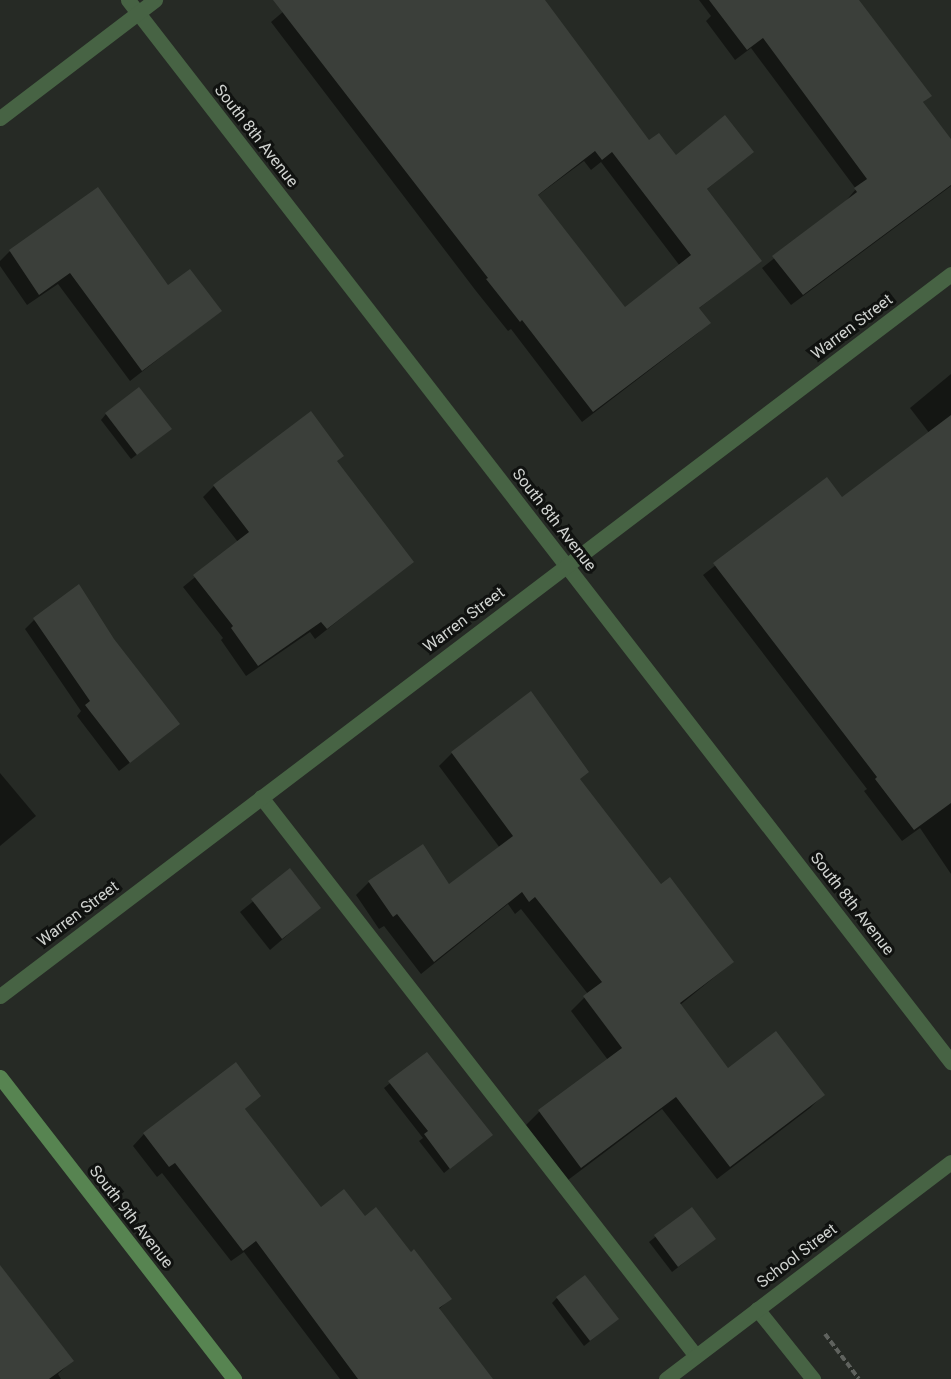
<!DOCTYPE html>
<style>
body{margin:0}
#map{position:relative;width:951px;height:1379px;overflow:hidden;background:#262a25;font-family:Roboto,sans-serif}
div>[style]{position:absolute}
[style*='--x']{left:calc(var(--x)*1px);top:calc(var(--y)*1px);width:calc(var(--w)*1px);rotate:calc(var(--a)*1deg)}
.shadow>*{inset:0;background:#0007}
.building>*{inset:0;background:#3b3f3a}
.path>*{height:4px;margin-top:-2px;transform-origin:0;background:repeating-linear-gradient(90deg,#5f625e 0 6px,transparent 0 9px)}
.lane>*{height:15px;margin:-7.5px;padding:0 7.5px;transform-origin:7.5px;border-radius:7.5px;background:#476344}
.street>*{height:15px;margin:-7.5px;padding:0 7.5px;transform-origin:7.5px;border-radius:7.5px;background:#476344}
.secondary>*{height:15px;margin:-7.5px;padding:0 7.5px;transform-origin:7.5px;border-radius:7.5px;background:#578451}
span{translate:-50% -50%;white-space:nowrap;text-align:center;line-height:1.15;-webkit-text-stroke:6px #101210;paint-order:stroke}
.street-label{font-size:16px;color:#d0d3d0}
</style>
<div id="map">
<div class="shadow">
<div style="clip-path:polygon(evenodd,297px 0,543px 0,649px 143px,675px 157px,752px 152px,706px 190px,760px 261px,698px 309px,709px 322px,698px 333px,582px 422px,511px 329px,508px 331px,476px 291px,271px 22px,297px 0,584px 161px,591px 170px,601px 162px,680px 266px,624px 309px,537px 196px,584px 161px)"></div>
<div style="clip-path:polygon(699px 0,857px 0,930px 96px,922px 103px,951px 141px,951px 186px,791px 305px,762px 268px,845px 202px,856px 189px,751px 48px,735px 60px,706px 21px,711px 16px)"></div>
<div style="clip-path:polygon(98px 189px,168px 287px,220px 311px,130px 381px,58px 284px,27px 305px,0 266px,0 261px,9px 252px)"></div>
<div style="clip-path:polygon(951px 374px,951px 438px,940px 447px,910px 408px)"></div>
<div style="clip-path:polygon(106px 414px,164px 434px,131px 459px,101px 420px)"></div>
<div style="clip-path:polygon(335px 462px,412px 562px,315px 639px,310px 632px,246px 676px,221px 640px,223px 638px,183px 587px,238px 542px,203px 497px,214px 486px)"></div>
<div style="clip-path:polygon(827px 479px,842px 499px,951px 525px,951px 874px,920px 828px,902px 841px,864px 791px,867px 789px,703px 575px)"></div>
<div style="clip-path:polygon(34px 620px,168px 733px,119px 771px,77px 716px,81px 711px,25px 629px)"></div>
<div style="clip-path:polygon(452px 753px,579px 780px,661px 887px,733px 962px,680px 1005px,727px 1070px,823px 1095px,810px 1108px,717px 1179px,662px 1109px,568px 1180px,526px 1125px,539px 1112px,608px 1060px,571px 1011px,588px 994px,521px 909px,515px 914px,508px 904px,421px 974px,384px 926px,379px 929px,356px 895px,369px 882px,449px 886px,500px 848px,439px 766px)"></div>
<div style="clip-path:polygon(0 773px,36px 816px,0 846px)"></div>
<div style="clip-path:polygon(290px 871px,319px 908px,270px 950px,240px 912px)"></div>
<div style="clip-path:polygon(426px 1054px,491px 1135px,444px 1173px,419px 1141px,423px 1138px,384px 1088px)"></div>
<div style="clip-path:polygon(259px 1096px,244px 1110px,321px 1209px,365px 1218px,450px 1299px,438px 1310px,491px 1379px,340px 1379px,244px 1252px,231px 1261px,162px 1173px,157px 1177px,133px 1146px,144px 1134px)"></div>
<div style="clip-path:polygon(691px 1209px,708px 1244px,672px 1272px,649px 1242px)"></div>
<div style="clip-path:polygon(0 1266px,72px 1361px,58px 1374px,61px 1379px,0 1379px)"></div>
<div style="clip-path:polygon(557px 1298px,611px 1324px,584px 1346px,552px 1303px)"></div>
</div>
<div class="building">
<div style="clip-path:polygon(evenodd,273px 0,545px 0,649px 140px,659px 133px,676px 155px,725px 115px,754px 152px,707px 189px,762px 261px,699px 308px,711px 323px,593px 412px,522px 320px,520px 322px,486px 279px,488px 278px,273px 0,595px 151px,602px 160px,612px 152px,691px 255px,625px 307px,538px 195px,595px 151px)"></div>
<div style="clip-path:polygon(709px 0,859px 0,932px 96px,923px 102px,951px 139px,951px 185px,803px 295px,772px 256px,857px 192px,854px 188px,867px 179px,763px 38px,747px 50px)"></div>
<div style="clip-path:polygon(98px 187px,168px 285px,190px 269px,222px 311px,142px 371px,70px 273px,39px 295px,9px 250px)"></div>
<div style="clip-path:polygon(139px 387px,172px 429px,137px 455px,105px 413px)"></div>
<div style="clip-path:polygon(311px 411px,344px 456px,337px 461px,414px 562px,327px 629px,321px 622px,258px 666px,231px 628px,233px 626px,193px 575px,249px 532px,213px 485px)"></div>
<div style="clip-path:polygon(951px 415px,951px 803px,914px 830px,875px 779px,877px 777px,713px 563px,827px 477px,842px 497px)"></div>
<div style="clip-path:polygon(79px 584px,114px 639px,180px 724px,130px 763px,85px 705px,90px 701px,33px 618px)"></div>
<div style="clip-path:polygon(531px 691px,589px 772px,580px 779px,661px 884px,670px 877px,734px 962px,680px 1003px,728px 1068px,776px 1031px,825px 1095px,730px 1167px,676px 1097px,581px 1168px,538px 1110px,622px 1048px,583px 996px,602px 982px,535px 897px,529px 902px,522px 892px,434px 962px,397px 914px,393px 917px,368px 881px,423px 844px,449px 884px,513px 836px,451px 752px)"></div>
<div style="clip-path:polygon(290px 868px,321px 908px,282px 939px,251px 899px)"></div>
<div style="clip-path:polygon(427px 1052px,493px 1135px,450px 1169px,424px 1134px,428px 1131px,388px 1081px)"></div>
<div style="clip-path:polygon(236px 1062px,261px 1096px,245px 1109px,321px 1207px,344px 1189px,365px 1216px,376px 1207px,411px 1252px,414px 1249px,452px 1299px,439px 1308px,493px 1379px,358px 1379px,256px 1241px,243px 1251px,175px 1163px,169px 1167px,143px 1133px)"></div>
<div style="clip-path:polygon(692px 1207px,716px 1239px,678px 1267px,654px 1235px)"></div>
<div style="clip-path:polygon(0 1265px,74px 1361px,49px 1379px,0 1379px)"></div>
<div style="clip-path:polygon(585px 1275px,619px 1319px,590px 1341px,556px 1297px)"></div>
</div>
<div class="path">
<div style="--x:825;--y:1334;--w:56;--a:52.9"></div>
</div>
<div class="lane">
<div style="--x:261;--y:797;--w:708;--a:52.11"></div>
<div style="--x:757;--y:1309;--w:90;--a:51.3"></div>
</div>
<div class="street">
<div style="--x:128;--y:0;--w:1344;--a:52.23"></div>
<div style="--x:0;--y:118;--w:195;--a:-37.3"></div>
<div style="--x:0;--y:996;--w:1194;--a:-37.21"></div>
<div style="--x:666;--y:1379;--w:358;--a:-37.3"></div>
</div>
<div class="secondary">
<div style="--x:0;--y:1077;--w:382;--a:52.2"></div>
</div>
<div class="street-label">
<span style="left:256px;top:136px;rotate:52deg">South 8th Avenue</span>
<span style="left:852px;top:327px;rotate:-37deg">Warren Street</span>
<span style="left:554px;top:520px;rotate:52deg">South 8th Avenue</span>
<span style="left:464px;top:620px;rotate:-37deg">Warren Street</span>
<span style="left:852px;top:904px;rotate:52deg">South 8th Avenue</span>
<span style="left:78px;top:914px;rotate:-37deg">Warren Street</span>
<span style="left:131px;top:1217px;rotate:52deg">South 9th Avenue</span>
<span style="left:797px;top:1256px;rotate:-37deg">School Street</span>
</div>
</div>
